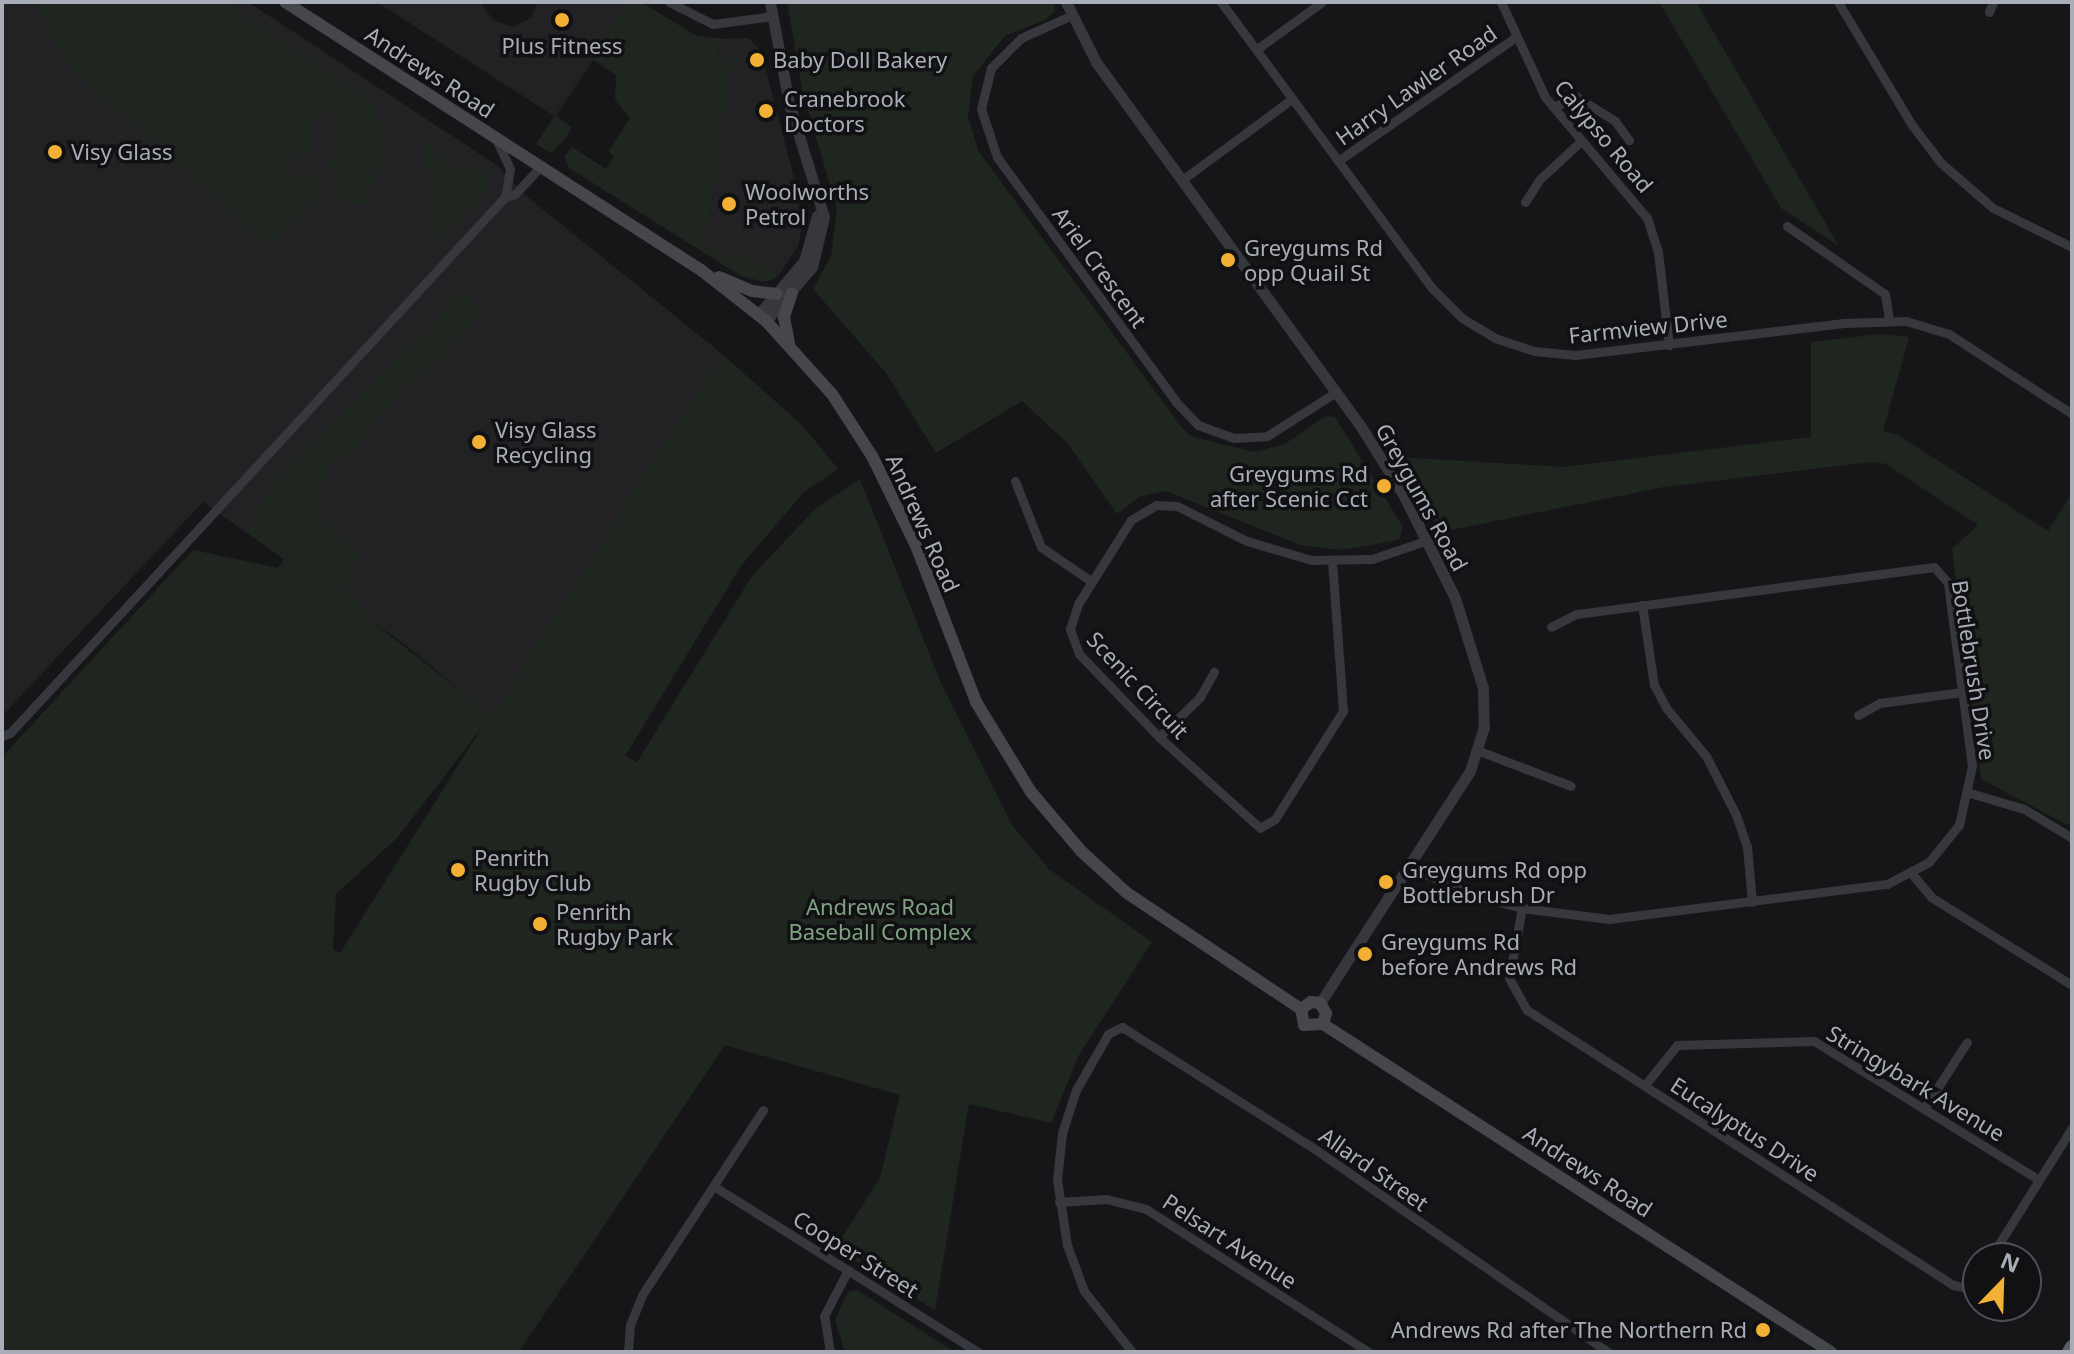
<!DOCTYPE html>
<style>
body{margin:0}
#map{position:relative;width:2074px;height:1354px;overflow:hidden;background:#161618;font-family:"Noto Sans",sans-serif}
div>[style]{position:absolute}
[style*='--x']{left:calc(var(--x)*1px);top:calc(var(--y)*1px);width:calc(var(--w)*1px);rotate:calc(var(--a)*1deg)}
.built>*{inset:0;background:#222225}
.green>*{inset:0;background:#1e261f}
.minor>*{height:9px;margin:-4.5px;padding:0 4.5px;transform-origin:4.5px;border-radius:4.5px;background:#37383d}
.tertiary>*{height:11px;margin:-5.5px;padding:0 5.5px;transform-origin:5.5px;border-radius:5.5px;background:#37383d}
.secondary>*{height:12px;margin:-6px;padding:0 6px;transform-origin:6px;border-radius:6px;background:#45474d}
.trunk>*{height:14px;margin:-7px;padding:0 7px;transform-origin:7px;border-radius:7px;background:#5b5e65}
.dots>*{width:22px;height:22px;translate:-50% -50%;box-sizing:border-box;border:4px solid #111113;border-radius:50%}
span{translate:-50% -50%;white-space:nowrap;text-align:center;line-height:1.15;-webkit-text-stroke:7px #111113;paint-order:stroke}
.poi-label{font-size:22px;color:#a8adb8}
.left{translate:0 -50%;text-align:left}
.right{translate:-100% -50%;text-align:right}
.street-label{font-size:22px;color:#a8adb8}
.park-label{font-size:22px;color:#7fa381}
.frame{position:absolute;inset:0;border:4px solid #a8adb8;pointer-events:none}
.north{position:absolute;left:1962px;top:1242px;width:80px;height:80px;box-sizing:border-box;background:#111113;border:2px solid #4d4f55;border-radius:50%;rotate:23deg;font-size:22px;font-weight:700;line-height:32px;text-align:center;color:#a8adb8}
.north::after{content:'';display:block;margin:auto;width:28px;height:36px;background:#f2b134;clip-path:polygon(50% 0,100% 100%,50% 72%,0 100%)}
</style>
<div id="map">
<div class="built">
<div style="clip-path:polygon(2px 2px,248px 2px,498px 166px,525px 195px,721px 353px,492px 716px,404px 644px,203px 502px,2px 716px)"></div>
<div style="clip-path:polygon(377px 2px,480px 2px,493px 20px,513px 27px,531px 18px,538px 2px,629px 2px,554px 116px)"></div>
<div style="clip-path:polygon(748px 38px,761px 51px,804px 216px,798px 246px,779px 275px,741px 252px,734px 261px,706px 242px,732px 62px,717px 53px,725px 39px)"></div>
</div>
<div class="green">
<div style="clip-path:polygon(38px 2px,224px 2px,371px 101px,388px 142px,367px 205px,341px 203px,328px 165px,339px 144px,337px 122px,324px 110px,311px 123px,310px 151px,285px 161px,284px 178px,301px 171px,321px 179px,317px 202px,273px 241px,251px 237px,236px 217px,81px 78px,46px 33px)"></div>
<div style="clip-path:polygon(629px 2px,641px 2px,697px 36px,725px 39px,717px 53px,732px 62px,706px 242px,734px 261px,741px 252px,779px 275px,776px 278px,764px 282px,741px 276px,569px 168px,564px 156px,572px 147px,606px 169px,614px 156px,608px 152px,630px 118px,615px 100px,616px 75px,593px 60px,556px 116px,572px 127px,565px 139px,551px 153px,536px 144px)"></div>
<div style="clip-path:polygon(787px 2px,1055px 2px,1055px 12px,1045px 20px,1005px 36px,973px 76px,968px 118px,979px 152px,1183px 429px,1193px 437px,1254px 452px,1285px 444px,1325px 416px,1335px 417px,1403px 527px,1399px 540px,1340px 550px,1300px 545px,1166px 491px,1141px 496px,1117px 514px,1068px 444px,1022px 401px,936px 453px,886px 373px,813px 289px,831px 256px,837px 208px,803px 94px)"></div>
<div style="clip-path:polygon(1659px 2px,1696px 2px,1839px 246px,1781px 208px)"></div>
<div style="clip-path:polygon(423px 134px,456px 171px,476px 166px,488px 172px,489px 189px,441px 241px,425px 217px,434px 185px,424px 160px)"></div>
<div style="clip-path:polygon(evenodd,460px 289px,480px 308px,472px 324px,443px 359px,397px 394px,354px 451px,339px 455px,328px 465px,317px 512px,360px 553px,345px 587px,370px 620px,492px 715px,721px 353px,802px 425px,838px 469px,804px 492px,741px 566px,625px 756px,637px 762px,752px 576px,815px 509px,860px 479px,940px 681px,1012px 825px,1049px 869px,1152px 942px,1079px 1055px,1051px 1123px,969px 1104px,935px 1310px,835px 1248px,880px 1178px,900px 1095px,725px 1045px,519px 1352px,2px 1352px,2px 757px,193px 550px,278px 568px,284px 559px,247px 533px,277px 476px,433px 325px,460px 289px,483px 726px,340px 953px,333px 950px,336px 894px,397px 838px,483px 726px)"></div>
<div style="clip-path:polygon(1880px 334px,1909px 337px,1883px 431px,1898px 435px,2048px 531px,2072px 493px,2072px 827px,1981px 779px,1952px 549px,1978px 525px,1886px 464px,1871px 462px,1664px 487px,1441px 532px,1399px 457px,1563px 467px,1811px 437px,1811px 342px)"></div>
<div style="clip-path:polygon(857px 1290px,955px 1352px,845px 1352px,835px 1320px,848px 1292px)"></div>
</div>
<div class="minor">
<div style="--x:669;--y:2;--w:49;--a:26.6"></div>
<div style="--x:713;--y:24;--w:60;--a:-7.7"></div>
<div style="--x:1221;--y:2;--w:355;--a:53.6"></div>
<div style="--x:1432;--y:288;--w:42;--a:45"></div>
<div style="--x:1462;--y:318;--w:39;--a:31"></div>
<div style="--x:1495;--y:338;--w:41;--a:18.4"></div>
<div style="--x:1534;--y:351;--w:41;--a:5.6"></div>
<div style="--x:1575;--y:355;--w:271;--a:-6.8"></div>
<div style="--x:1844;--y:323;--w:62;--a:-1.8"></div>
<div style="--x:1906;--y:321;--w:45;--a:16.8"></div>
<div style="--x:1949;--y:334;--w:147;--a:33"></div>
<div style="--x:1501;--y:2;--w:105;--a:65.1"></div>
<div style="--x:1545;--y:97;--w:158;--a:49.9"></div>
<div style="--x:1647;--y:218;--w:36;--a:72"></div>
<div style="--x:1658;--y:252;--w:94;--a:83.3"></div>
<div style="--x:1838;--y:2;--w:144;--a:59"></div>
<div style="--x:1912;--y:125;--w:48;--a:52.7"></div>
<div style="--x:1941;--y:163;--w:69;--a:40.9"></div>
<div style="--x:1993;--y:208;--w:88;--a:26.3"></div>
<div style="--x:1989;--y:12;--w:11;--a:-68"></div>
<div style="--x:1070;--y:16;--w:54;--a:155.8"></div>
<div style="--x:1021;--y:38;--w:42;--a:135"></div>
<div style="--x:991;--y:68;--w:42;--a:103.7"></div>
<div style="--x:981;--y:109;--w:51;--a:71.6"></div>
<div style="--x:997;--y:157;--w:303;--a:53.8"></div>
<div style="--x:1176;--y:402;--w:32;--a:46"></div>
<div style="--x:1198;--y:425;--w:38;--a:20"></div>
<div style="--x:1234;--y:438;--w:33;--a:-3"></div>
<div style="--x:1267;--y:436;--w:82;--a:-32.5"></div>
<div style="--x:1257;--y:49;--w:80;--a:-35.9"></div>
<div style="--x:1553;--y:107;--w:26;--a:-23"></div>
<div style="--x:1577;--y:97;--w:45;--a:32.3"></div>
<div style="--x:1615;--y:121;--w:24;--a:54"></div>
<div style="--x:497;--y:141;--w:31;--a:65"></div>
<div style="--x:510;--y:169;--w:28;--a:100"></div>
<div style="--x:1338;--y:161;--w:215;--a:-34.9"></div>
<div style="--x:1182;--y:180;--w:137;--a:-36.4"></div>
<div style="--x:1525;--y:202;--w:27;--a:-57"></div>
<div style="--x:1540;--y:179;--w:54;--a:-42.8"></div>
<div style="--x:1787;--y:226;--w:119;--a:34.8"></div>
<div style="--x:1885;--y:294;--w:25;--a:81"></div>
<div style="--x:1015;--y:481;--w:71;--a:68.5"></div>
<div style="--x:1041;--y:547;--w:60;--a:34.2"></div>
<div style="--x:1332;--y:561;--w:150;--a:85.8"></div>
<div style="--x:1343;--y:711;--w:128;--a:122.2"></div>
<div style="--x:1275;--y:819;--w:17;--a:149"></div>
<div style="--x:1260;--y:828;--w:136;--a:-138"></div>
<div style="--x:1159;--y:737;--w:115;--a:-133.9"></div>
<div style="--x:1079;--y:654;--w:27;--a:-110"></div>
<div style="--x:1070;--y:629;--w:26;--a:-72"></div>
<div style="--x:1078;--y:604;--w:99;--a:-57.8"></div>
<div style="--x:1131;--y:520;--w:29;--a:-31"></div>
<div style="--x:1156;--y:505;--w:21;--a:3"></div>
<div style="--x:1177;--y:506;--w:78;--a:26.6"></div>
<div style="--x:1247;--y:541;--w:67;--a:16.5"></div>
<div style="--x:1311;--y:560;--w:61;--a:-0.9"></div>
<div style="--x:1372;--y:559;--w:59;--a:-18.7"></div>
<div style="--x:1642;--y:605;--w:81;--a:81.5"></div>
<div style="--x:1654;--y:685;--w:27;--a:62"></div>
<div style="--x:1667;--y:709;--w:61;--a:50.3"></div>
<div style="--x:1706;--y:756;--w:66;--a:63"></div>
<div style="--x:1736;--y:815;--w:34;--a:71"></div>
<div style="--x:1747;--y:847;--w:55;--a:84.8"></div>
<div style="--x:1858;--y:715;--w:25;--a:-29"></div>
<div style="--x:1880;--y:703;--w:83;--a:-7.6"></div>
<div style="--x:2;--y:736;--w:9;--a:-21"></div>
<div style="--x:10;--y:733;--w:730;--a:-47.28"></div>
<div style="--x:505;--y:197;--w:10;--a:-17"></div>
<div style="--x:515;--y:194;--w:37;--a:-47"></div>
<div style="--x:1159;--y:737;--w:57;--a:-44.3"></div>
<div style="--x:1200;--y:697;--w:29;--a:-61"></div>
<div style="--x:1479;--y:751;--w:98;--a:20.8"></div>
<div style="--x:1970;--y:793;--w:56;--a:16.5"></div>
<div style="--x:2024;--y:809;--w:56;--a:31.1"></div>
<div style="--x:1409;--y:867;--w:73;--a:23.4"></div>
<div style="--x:1476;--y:896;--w:48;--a:14.6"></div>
<div style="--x:1522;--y:908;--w:88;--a:7.2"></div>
<div style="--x:1609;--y:919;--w:280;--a:-7.2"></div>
<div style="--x:1887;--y:884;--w:47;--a:-27.6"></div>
<div style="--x:1929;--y:862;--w:48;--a:-51"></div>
<div style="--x:1959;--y:825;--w:60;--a:-77.6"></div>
<div style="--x:1972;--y:766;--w:185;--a:-97.5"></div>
<div style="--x:1948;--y:583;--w:21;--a:-131"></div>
<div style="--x:1934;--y:567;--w:361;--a:172.5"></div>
<div style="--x:1576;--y:614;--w:28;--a:153"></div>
<div style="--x:1912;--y:874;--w:30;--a:50"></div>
<div style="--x:1931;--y:897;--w:166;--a:32"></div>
<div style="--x:1522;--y:908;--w:71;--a:100.5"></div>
<div style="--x:1509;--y:978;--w:37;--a:61"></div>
<div style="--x:1527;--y:1010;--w:507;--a:32.84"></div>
<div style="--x:1953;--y:1285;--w:14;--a:12"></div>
<div style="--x:1967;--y:1288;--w:15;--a:-42"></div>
<div style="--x:1645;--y:1085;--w:51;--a:-51.3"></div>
<div style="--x:1677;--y:1045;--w:137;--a:-1.7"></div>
<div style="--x:1814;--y:1041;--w:264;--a:31.7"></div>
<div style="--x:1925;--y:1107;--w:77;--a:-57.1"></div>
<div style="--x:715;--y:1187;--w:310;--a:32.1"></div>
<div style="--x:1059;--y:1202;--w:47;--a:-3.7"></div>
<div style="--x:1106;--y:1199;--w:41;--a:14"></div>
<div style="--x:1146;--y:1209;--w:265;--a:32.7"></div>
<div style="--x:1990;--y:1258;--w:154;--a:-57.8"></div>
<div style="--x:628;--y:1352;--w:27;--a:-86"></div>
<div style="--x:630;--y:1325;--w:32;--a:-68"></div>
<div style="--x:642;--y:1295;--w:221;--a:-56.8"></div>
<div style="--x:830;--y:1352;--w:36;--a:-99"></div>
<div style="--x:824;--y:1316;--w:52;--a:-62.4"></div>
<div style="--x:1132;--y:1352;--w:78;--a:-128.2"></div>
<div style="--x:1084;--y:1291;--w:49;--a:-110.3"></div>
<div style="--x:1067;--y:1245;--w:66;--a:-98.7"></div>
<div style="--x:1057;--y:1180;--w:47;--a:-83.9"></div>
<div style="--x:1062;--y:1133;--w:45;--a:-72"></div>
<div style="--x:1076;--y:1090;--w:64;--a:-60.3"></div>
<div style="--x:1108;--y:1034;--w:16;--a:-27"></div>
<div style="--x:1122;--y:1027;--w:221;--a:32.3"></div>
<div style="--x:1309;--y:1145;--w:364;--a:34.7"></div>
</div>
<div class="tertiary">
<div style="--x:1066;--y:2;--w:67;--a:63.4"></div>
<div style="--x:1096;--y:62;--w:449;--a:54"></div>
<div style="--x:1360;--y:425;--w:84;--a:58.2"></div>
<div style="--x:1404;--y:496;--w:114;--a:63.4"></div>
<div style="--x:1455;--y:598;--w:94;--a:72.7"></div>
<div style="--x:1483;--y:688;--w:39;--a:89"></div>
<div style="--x:1484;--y:727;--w:46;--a:107.7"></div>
<div style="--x:1470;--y:771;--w:276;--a:122.9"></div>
<div style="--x:759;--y:314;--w:70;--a:-49.7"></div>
<div style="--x:804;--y:261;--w:47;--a:-73.9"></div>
<div style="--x:766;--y:321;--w:71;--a:-49.6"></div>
<div style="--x:812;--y:267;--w:51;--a:-76.5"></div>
<div style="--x:824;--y:217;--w:119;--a:-107.1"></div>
<div style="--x:789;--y:103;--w:103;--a:-100.7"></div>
</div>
<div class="secondary">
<div style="--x:285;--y:2;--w:495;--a:32.8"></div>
<div style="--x:701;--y:270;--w:83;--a:38.1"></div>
<div style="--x:766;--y:321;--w:98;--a:47.9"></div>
<div style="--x:832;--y:394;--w:74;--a:57.2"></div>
<div style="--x:872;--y:456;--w:102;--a:63.9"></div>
<div style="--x:917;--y:548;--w:165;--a:69"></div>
<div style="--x:976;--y:702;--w:105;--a:58.6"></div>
<div style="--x:1031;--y:792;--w:77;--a:49.7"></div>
<div style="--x:1081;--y:851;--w:62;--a:42.4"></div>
<div style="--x:1127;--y:893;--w:209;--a:33.7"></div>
<div style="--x:719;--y:277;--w:36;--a:23"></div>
<div style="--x:752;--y:291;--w:25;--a:7"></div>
<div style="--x:789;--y:343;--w:26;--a:-101"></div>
<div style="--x:784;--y:317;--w:25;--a:-72"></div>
<div style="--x:1301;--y:1009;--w:12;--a:-35"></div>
<div style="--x:1311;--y:1002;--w:9;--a:6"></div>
<div style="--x:1320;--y:1003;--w:12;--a:59"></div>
<div style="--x:1326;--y:1013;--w:11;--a:105"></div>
<div style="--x:1301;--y:1009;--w:16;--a:79"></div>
<div style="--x:1304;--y:1025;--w:19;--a:-3"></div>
<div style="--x:1323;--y:1024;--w:605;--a:32.85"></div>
</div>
<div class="trunk">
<div style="--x:2069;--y:1352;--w:6;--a:-59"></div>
</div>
<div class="dots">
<div style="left:562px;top:20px;background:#f2b134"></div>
<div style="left:757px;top:60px;background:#f2b134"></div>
<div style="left:766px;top:111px;background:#f2b134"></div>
<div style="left:55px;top:152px;background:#f2b134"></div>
<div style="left:729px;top:204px;background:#f2b134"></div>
<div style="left:1228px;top:260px;background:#f2b134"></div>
<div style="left:479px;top:442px;background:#f2b134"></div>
<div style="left:1384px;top:486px;background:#f2b134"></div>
<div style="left:458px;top:870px;background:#f2b134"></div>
<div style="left:1386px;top:882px;background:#f2b134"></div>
<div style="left:540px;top:924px;background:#f2b134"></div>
<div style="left:1365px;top:954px;background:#f2b134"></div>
<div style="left:1763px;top:1330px;background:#f2b134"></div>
</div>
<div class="poi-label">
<span style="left:562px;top:46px">Plus Fitness</span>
<span class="left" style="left:773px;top:60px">Baby Doll Bakery</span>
<span class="left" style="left:784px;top:111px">Cranebrook<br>Doctors</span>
<span class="left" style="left:71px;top:152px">Visy Glass</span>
<span class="left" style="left:745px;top:204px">Woolworths<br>Petrol</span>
<span class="left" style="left:1244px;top:260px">Greygums Rd<br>opp Quail St</span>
<span class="left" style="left:495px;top:442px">Visy Glass<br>Recycling</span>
<span class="right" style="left:1368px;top:486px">Greygums Rd<br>after Scenic Cct</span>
<span class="left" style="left:474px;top:870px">Penrith<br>Rugby Club</span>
<span class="left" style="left:1402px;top:882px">Greygums Rd opp<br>Bottlebrush Dr</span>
<span class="left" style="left:556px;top:924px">Penrith<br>Rugby Park</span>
<span class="left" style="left:1381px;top:954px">Greygums Rd<br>before Andrews Rd</span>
<span class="right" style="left:1747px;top:1330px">Andrews Rd after The Northern Rd</span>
</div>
<div class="street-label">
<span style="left:430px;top:72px;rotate:33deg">Andrews Road</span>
<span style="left:1416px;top:85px;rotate:-35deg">Harry Lawler Road</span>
<span style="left:1604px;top:136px;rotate:50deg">Calypso Road</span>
<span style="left:1100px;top:267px;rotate:54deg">Ariel Crescent</span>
<span style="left:1648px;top:327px;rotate:-6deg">Farmview Drive</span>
<span style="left:1422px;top:497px;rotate:61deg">Greygums Road</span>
<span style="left:923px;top:523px;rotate:66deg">Andrews Road</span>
<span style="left:1974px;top:670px;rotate:81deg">Bottlebrush Drive</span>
<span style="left:1138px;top:685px;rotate:47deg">Scenic Circuit</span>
<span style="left:1916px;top:1083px;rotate:31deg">Stringybark Avenue</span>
<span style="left:1745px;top:1129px;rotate:33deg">Eucalyptus Drive</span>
<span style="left:1374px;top:1169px;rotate:35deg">Allard Street</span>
<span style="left:1588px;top:1171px;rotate:33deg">Andrews Road</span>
<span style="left:1230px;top:1241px;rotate:33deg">Pelsart Avenue</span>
<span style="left:856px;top:1254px;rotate:32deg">Cooper Street</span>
</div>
<div class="park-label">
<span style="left:880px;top:919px">Andrews Road<br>Baseball Complex</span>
</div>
<div class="frame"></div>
<div class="north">N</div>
</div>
